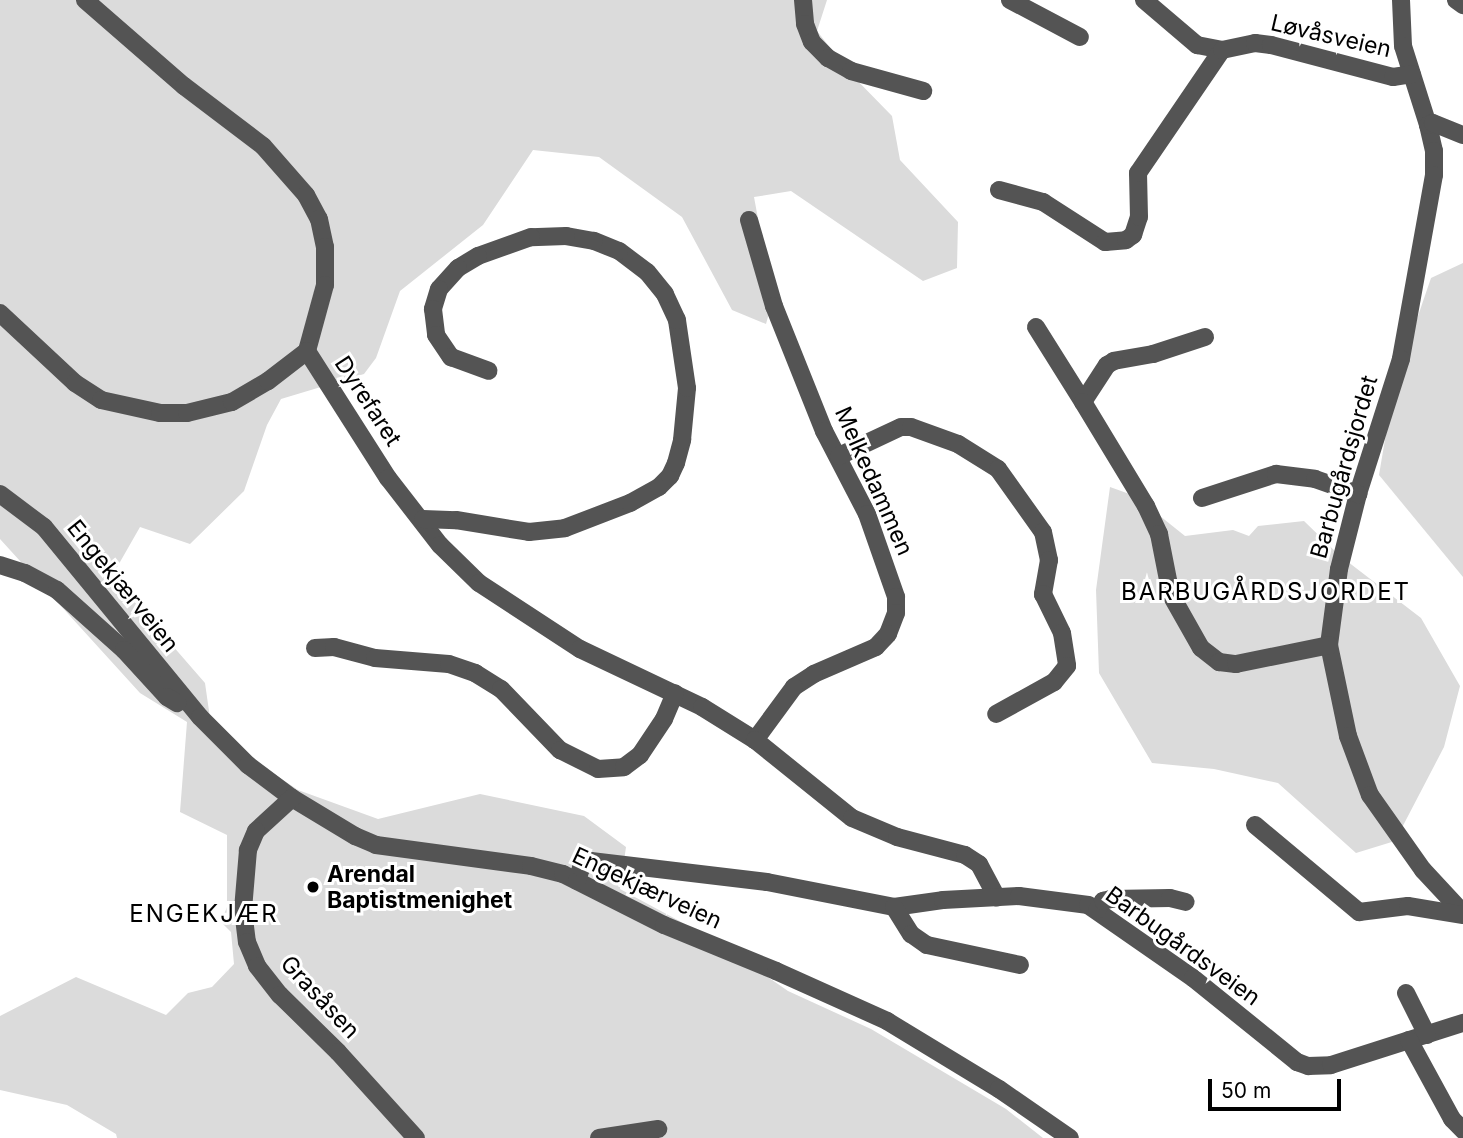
<!DOCTYPE html>
<meta charset="utf-8">
<style>
body{margin:0}
#map{position:relative;width:1463px;height:1138px;overflow:hidden;background:#fff;font-family:Inter,sans-serif}
div>[style]{position:absolute}
[style*='--x']{left:calc(var(--x)*1px);top:calc(var(--y)*1px);width:calc(var(--w)*1px);rotate:calc(var(--a)*1deg)}
.green>*{inset:0;background:#dbdbdb}
.minor>*{height:18px;margin:-9px;padding:0 9px;transform-origin:9px;border-radius:9px;background:#545454}
.dots>*{width:19px;height:19px;translate:-50% -50%;box-sizing:border-box;border:4px solid #fff;border-radius:50%}
span{translate:-50% -50%;white-space:nowrap;text-align:center;line-height:1.15;-webkit-text-stroke:6px #fff;paint-order:stroke}
.street-label{font-size:23px;color:#000}
.poi-label{font-size:23px;color:#000;font-weight:700}
.left{translate:0 -50%;text-align:left}
.neighbourhood-label{font-size:24px;color:#000;letter-spacing:2px}
.scale{position:absolute;left:1208px;top:1079px;width:133px;height:32px;box-sizing:border-box;border:4px solid #000;border-top:0;padding-left:9px;font-size:21px;line-height:24px;white-space:nowrap;color:#000;-webkit-text-stroke:5px #fff;paint-order:stroke}
</style>
<div id="map">
<div class="green">
<div style="clip-path:polygon(0 0,827px 0,817px 31px,849px 72px,892px 116px,900px 160px,958px 222px,957px 268px,923px 281px,791px 191px,754px 197px,773px 299px,766px 324px,732px 310px,682px 217px,599px 157px,533px 150px,483px 225px,400px 291px,376px 358px,364px 374px,281px 399px,267px 425px,244px 491px,190px 544px,140px 527px,112px 576px,205px 683px,212px 732px,298px 790px,378px 819px,480px 794px,584px 816px,626px 847px,620px 889px,711px 938px,788px 991px,871px 1029px,1006px 1109px,1043px 1138px,117px 1138px,116px 1134px,67px 1105px,0 1090px,0 1016px,76px 977px,166px 1015px,188px 993px,212px 987px,234px 964px,231px 932px,221px 922px,227px 907px,227px 835px,180px 812px,187px 722px,140px 693px,0 539px)"></div>
<div style="clip-path:polygon(1463px 263px,1463px 577px,1379px 475px,1394px 386px,1431px 278px)"></div>
<div style="clip-path:polygon(1110px 487px,1135px 496px,1185px 536px,1233px 530px,1249px 536px,1258px 526px,1304px 521px,1339px 555px,1421px 618px,1460px 686px,1444px 747px,1395px 841px,1356px 853px,1278px 783px,1214px 769px,1152px 763px,1099px 673px,1096px 590px)"></div>
</div>
<div class="minor">
<div style="--x:85;--y:0;--w:131;--a:41"></div>
<div style="--x:184;--y:86;--w:99;--a:37.2"></div>
<div style="--x:263;--y:146;--w:65;--a:48.7"></div>
<div style="--x:306;--y:195;--w:27;--a:62"></div>
<div style="--x:319;--y:219;--w:29;--a:78"></div>
<div style="--x:325;--y:247;--w:38;--a:90"></div>
<div style="--x:325;--y:285;--w:68;--a:105.3"></div>
<div style="--x:307;--y:351;--w:151;--a:57.5"></div>
<div style="--x:388;--y:478;--w:85;--a:52.2"></div>
<div style="--x:440;--y:545;--w:54;--a:44.3"></div>
<div style="--x:479;--y:583;--w:121;--a:33.2"></div>
<div style="--x:580;--y:649;--w:135;--a:25.4"></div>
<div style="--x:702;--y:707;--w:62;--a:31.9"></div>
<div style="--x:803;--y:0;--w:24;--a:85"></div>
<div style="--x:805;--y:24;--w:19;--a:69"></div>
<div style="--x:812;--y:42;--w:23;--a:45"></div>
<div style="--x:828;--y:58;--w:26;--a:29"></div>
<div style="--x:851;--y:71;--w:75;--a:15.5"></div>
<div style="--x:1010;--y:0;--w:79;--a:27.9"></div>
<div style="--x:1144;--y:0;--w:70;--a:40.3"></div>
<div style="--x:1197;--y:45;--w:25;--a:11"></div>
<div style="--x:1401;--y:0;--w:46;--a:87.5"></div>
<div style="--x:1403;--y:46;--w:83;--a:72.4"></div>
<div style="--x:1428;--y:125;--w:27;--a:77"></div>
<div style="--x:1434;--y:151;--w:24;--a:90"></div>
<div style="--x:1434;--y:175;--w:187;--a:100.2"></div>
<div style="--x:1401;--y:359;--w:142;--a:107.7"></div>
<div style="--x:1358;--y:494;--w:77;--a:104.2"></div>
<div style="--x:1339;--y:569;--w:77;--a:97.5"></div>
<div style="--x:1329;--y:645;--w:93;--a:78.2"></div>
<div style="--x:1348;--y:736;--w:63;--a:69.6"></div>
<div style="--x:1370;--y:795;--w:92;--a:54.8"></div>
<div style="--x:1423;--y:870;--w:59;--a:47.1"></div>
<div style="--x:1456;--y:0;--w:9;--a:36"></div>
<div style="--x:1428;--y:125;--w:5;--a:-22"></div>
<div style="--x:1433;--y:123;--w:32;--a:22"></div>
<div style="--x:999;--y:190;--w:46;--a:15.3"></div>
<div style="--x:1043;--y:202;--w:74;--a:32.8"></div>
<div style="--x:1105;--y:242;--w:21;--a:-5"></div>
<div style="--x:1126;--y:240;--w:9;--a:-36"></div>
<div style="--x:1133;--y:235;--w:19;--a:-72"></div>
<div style="--x:1139;--y:217;--w:44;--a:-91.3"></div>
<div style="--x:1138;--y:173;--w:149;--a:-55.7"></div>
<div style="--x:1222;--y:50;--w:34;--a:-12"></div>
<div style="--x:1255;--y:43;--w:16;--a:7"></div>
<div style="--x:1271;--y:45;--w:126;--a:14.7"></div>
<div style="--x:1393;--y:77;--w:19;--a:-9"></div>
<div style="--x:749;--y:220;--w:90;--a:73.8"></div>
<div style="--x:774;--y:306;--w:135;--a:68.2"></div>
<div style="--x:824;--y:431;--w:93;--a:62.6"></div>
<div style="--x:867;--y:514;--w:88;--a:70.7"></div>
<div style="--x:896;--y:597;--w:16;--a:90"></div>
<div style="--x:896;--y:613;--w:22;--a:111"></div>
<div style="--x:888;--y:634;--w:18;--a:133"></div>
<div style="--x:876;--y:647;--w:68;--a:156.5"></div>
<div style="--x:814;--y:674;--w:24;--a:147"></div>
<div style="--x:794;--y:687;--w:66;--a:126.3"></div>
<div style="--x:755;--y:740;--w:124;--a:38.8"></div>
<div style="--x:852;--y:818;--w:49;--a:22.9"></div>
<div style="--x:897;--y:837;--w:70;--a:14.8"></div>
<div style="--x:965;--y:855;--w:17;--a:33"></div>
<div style="--x:979;--y:864;--w:38;--a:62"></div>
<div style="--x:0;--y:313;--w:103;--a:43"></div>
<div style="--x:75;--y:383;--w:31;--a:33"></div>
<div style="--x:101;--y:400;--w:60;--a:12.4"></div>
<div style="--x:160;--y:413;--w:27;--a:0"></div>
<div style="--x:187;--y:413;--w:46;--a:-13.7"></div>
<div style="--x:232;--y:402;--w:42;--a:-30.3"></div>
<div style="--x:268;--y:381;--w:49;--a:-37.6"></div>
<div style="--x:1036;--y:327;--w:89;--a:57.9"></div>
<div style="--x:1205;--y:337;--w:55;--a:161.9"></div>
<div style="--x:1153;--y:354;--w:40;--a:170"></div>
<div style="--x:1114;--y:361;--w:8;--a:150"></div>
<div style="--x:1107;--y:365;--w:44;--a:123"></div>
<div style="--x:1083;--y:402;--w:122;--a:58.8"></div>
<div style="--x:1146;--y:506;--w:31;--a:65"></div>
<div style="--x:1159;--y:534;--w:62;--a:78.9"></div>
<div style="--x:1171;--y:595;--w:61;--a:60.5"></div>
<div style="--x:1201;--y:648;--w:23;--a:38"></div>
<div style="--x:1219;--y:662;--w:17;--a:7"></div>
<div style="--x:1236;--y:664;--w:95;--a:-11.5"></div>
<div style="--x:839;--y:456;--w:68;--a:-25.1"></div>
<div style="--x:901;--y:427;--w:10;--a:0"></div>
<div style="--x:911;--y:427;--w:50;--a:19.9"></div>
<div style="--x:958;--y:444;--w:47;--a:32"></div>
<div style="--x:998;--y:469;--w:77;--a:54.5"></div>
<div style="--x:1043;--y:532;--w:29;--a:78"></div>
<div style="--x:1049;--y:560;--w:35;--a:100"></div>
<div style="--x:1043;--y:594;--w:43;--a:64"></div>
<div style="--x:1062;--y:633;--w:33;--a:81"></div>
<div style="--x:1067;--y:666;--w:21;--a:129"></div>
<div style="--x:1054;--y:682;--w:66;--a:151.1"></div>
<div style="--x:0;--y:494;--w:55;--a:36.9"></div>
<div style="--x:44;--y:527;--w:246;--a:50.6"></div>
<div style="--x:200;--y:717;--w:68;--a:45"></div>
<div style="--x:248;--y:765;--w:55;--a:36.9"></div>
<div style="--x:292;--y:798;--w:74;--a:31.1"></div>
<div style="--x:355;--y:836;--w:23;--a:23"></div>
<div style="--x:376;--y:845;--w:156;--a:7.7"></div>
<div style="--x:531;--y:866;--w:33;--a:14"></div>
<div style="--x:563;--y:874;--w:113;--a:26.8"></div>
<div style="--x:664;--y:925;--w:121;--a:22.3"></div>
<div style="--x:776;--y:971;--w:122;--a:24.2"></div>
<div style="--x:887;--y:1021;--w:131;--a:31.3"></div>
<div style="--x:999;--y:1089;--w:86;--a:34.6"></div>
<div style="--x:1202;--y:498;--w:78;--a:-18"></div>
<div style="--x:1276;--y:474;--w:39;--a:7"></div>
<div style="--x:1315;--y:479;--w:46;--a:19.2"></div>
<div style="--x:423;--y:519;--w:33;--a:2"></div>
<div style="--x:456;--y:520;--w:74;--a:9.3"></div>
<div style="--x:529;--y:532;--w:36;--a:-6"></div>
<div style="--x:565;--y:528;--w:70;--a:-21"></div>
<div style="--x:630;--y:503;--w:33;--a:-29"></div>
<div style="--x:659;--y:487;--w:16;--a:-45"></div>
<div style="--x:670;--y:476;--w:14;--a:-65"></div>
<div style="--x:676;--y:463;--w:24;--a:-75"></div>
<div style="--x:682;--y:440;--w:52;--a:-84.5"></div>
<div style="--x:687;--y:388;--w:69;--a:-98.4"></div>
<div style="--x:677;--y:320;--w:29;--a:-115"></div>
<div style="--x:665;--y:294;--w:28;--a:-129"></div>
<div style="--x:647;--y:272;--w:35;--a:-143"></div>
<div style="--x:619;--y:251;--w:27;--a:-158"></div>
<div style="--x:594;--y:241;--w:28;--a:-170"></div>
<div style="--x:566;--y:236;--w:35;--a:178"></div>
<div style="--x:531;--y:237;--w:56;--a:160.3"></div>
<div style="--x:478;--y:256;--w:23;--a:149"></div>
<div style="--x:458;--y:268;--w:28;--a:132"></div>
<div style="--x:439;--y:289;--w:21;--a:107"></div>
<div style="--x:433;--y:309;--w:26;--a:83"></div>
<div style="--x:436;--y:335;--w:27;--a:56"></div>
<div style="--x:451;--y:357;--w:40;--a:20.2"></div>
<div style="--x:0;--y:565;--w:26;--a:18"></div>
<div style="--x:25;--y:573;--w:36;--a:28"></div>
<div style="--x:57;--y:590;--w:90;--a:41.8"></div>
<div style="--x:124;--y:650;--w:64;--a:47.5"></div>
<div style="--x:167;--y:697;--w:12;--a:31"></div>
<div style="--x:315;--y:648;--w:19;--a:-3"></div>
<div style="--x:334;--y:647;--w:42;--a:15"></div>
<div style="--x:375;--y:658;--w:74;--a:4.6"></div>
<div style="--x:449;--y:664;--w:28;--a:19"></div>
<div style="--x:475;--y:673;--w:31;--a:32"></div>
<div style="--x:501;--y:689;--w:85;--a:46"></div>
<div style="--x:560;--y:750;--w:42;--a:26.6"></div>
<div style="--x:598;--y:769;--w:26;--a:-4"></div>
<div style="--x:624;--y:767;--w:20;--a:-37"></div>
<div style="--x:640;--y:755;--w:43;--a:-56.3"></div>
<div style="--x:664;--y:719;--w:28;--a:-67"></div>
<div style="--x:292;--y:798;--w:49;--a:137.5"></div>
<div style="--x:256;--y:831;--w:21;--a:113"></div>
<div style="--x:248;--y:850;--w:60;--a:94.8"></div>
<div style="--x:243;--y:910;--w:32;--a:83"></div>
<div style="--x:247;--y:942;--w:26;--a:67"></div>
<div style="--x:257;--y:966;--w:37;--a:52"></div>
<div style="--x:280;--y:995;--w:81;--a:44.5"></div>
<div style="--x:338;--y:1052;--w:116;--a:47.8"></div>
<div style="--x:1255;--y:825;--w:136;--a:39.9"></div>
<div style="--x:1359;--y:912;--w:49;--a:-7"></div>
<div style="--x:1408;--y:906;--w:56;--a:9.3"></div>
<div style="--x:577;--y:881;--w:14;--a:-73"></div>
<div style="--x:581;--y:868;--w:12;--a:-35"></div>
<div style="--x:591;--y:861;--w:177;--a:6.8"></div>
<div style="--x:767;--y:882;--w:129;--a:11.1"></div>
<div style="--x:894;--y:907;--w:49;--a:-8.1"></div>
<div style="--x:943;--y:900;--w:76;--a:-3"></div>
<div style="--x:1019;--y:896;--w:70;--a:7.4"></div>
<div style="--x:1088;--y:905;--w:128;--a:34.8"></div>
<div style="--x:1193;--y:978;--w:134;--a:38.9"></div>
<div style="--x:1297;--y:1062;--w:12;--a:20"></div>
<div style="--x:1308;--y:1066;--w:23;--a:-2"></div>
<div style="--x:1331;--y:1065;--w:139;--a:-17.7"></div>
<div style="--x:894;--y:907;--w:32;--a:58"></div>
<div style="--x:911;--y:934;--w:19;--a:35"></div>
<div style="--x:927;--y:945;--w:95;--a:12.1"></div>
<div style="--x:1097;--y:910;--w:11;--a:-56"></div>
<div style="--x:1103;--y:901;--w:8;--a:-14"></div>
<div style="--x:1111;--y:899;--w:59;--a:-1"></div>
<div style="--x:1170;--y:898;--w:16;--a:14"></div>
<div style="--x:1406;--y:993;--w:47;--a:63.4"></div>
<div style="--x:1409;--y:1040;--w:90;--a:61.4"></div>
<div style="--x:1452;--y:1119;--w:16;--a:45"></div>
<div style="--x:599;--y:1138;--w:60;--a:-8.7"></div>
</div>
<div class="dots">
<div style="left:313px;top:887px;background:#000"></div>
</div>
<div class="street-label">
<span style="left:1331px;top:36px;rotate:13deg">Løvåsveien</span>
<span style="left:368px;top:401px;rotate:57deg">Dyrefaret</span>
<span style="left:1344px;top:467px;rotate:-74deg">Barbugårdsjordet</span>
<span style="left:874px;top:481px;rotate:66deg">Melkedammen</span>
<span style="left:123px;top:586px;rotate:51deg">Engekjærveien</span>
<span style="left:647px;top:888px;rotate:25deg">Engekjærveien</span>
<span style="left:1183px;top:946px;rotate:36deg">Barbugårdsveien</span>
<span style="left:320px;top:997px;rotate:47deg">Grasåsen</span>
</div>
<div class="poi-label">
<span class="left" style="left:327px;top:887px">Arendal<br>Baptistmenighet</span>
</div>
<div class="neighbourhood-label">
<span style="left:1266px;top:592px">BARBUGÅRDSJORDET</span>
<span style="left:204px;top:914px">ENGEKJÆR</span>
</div>
<div class="scale">50 m</div>
</div>
